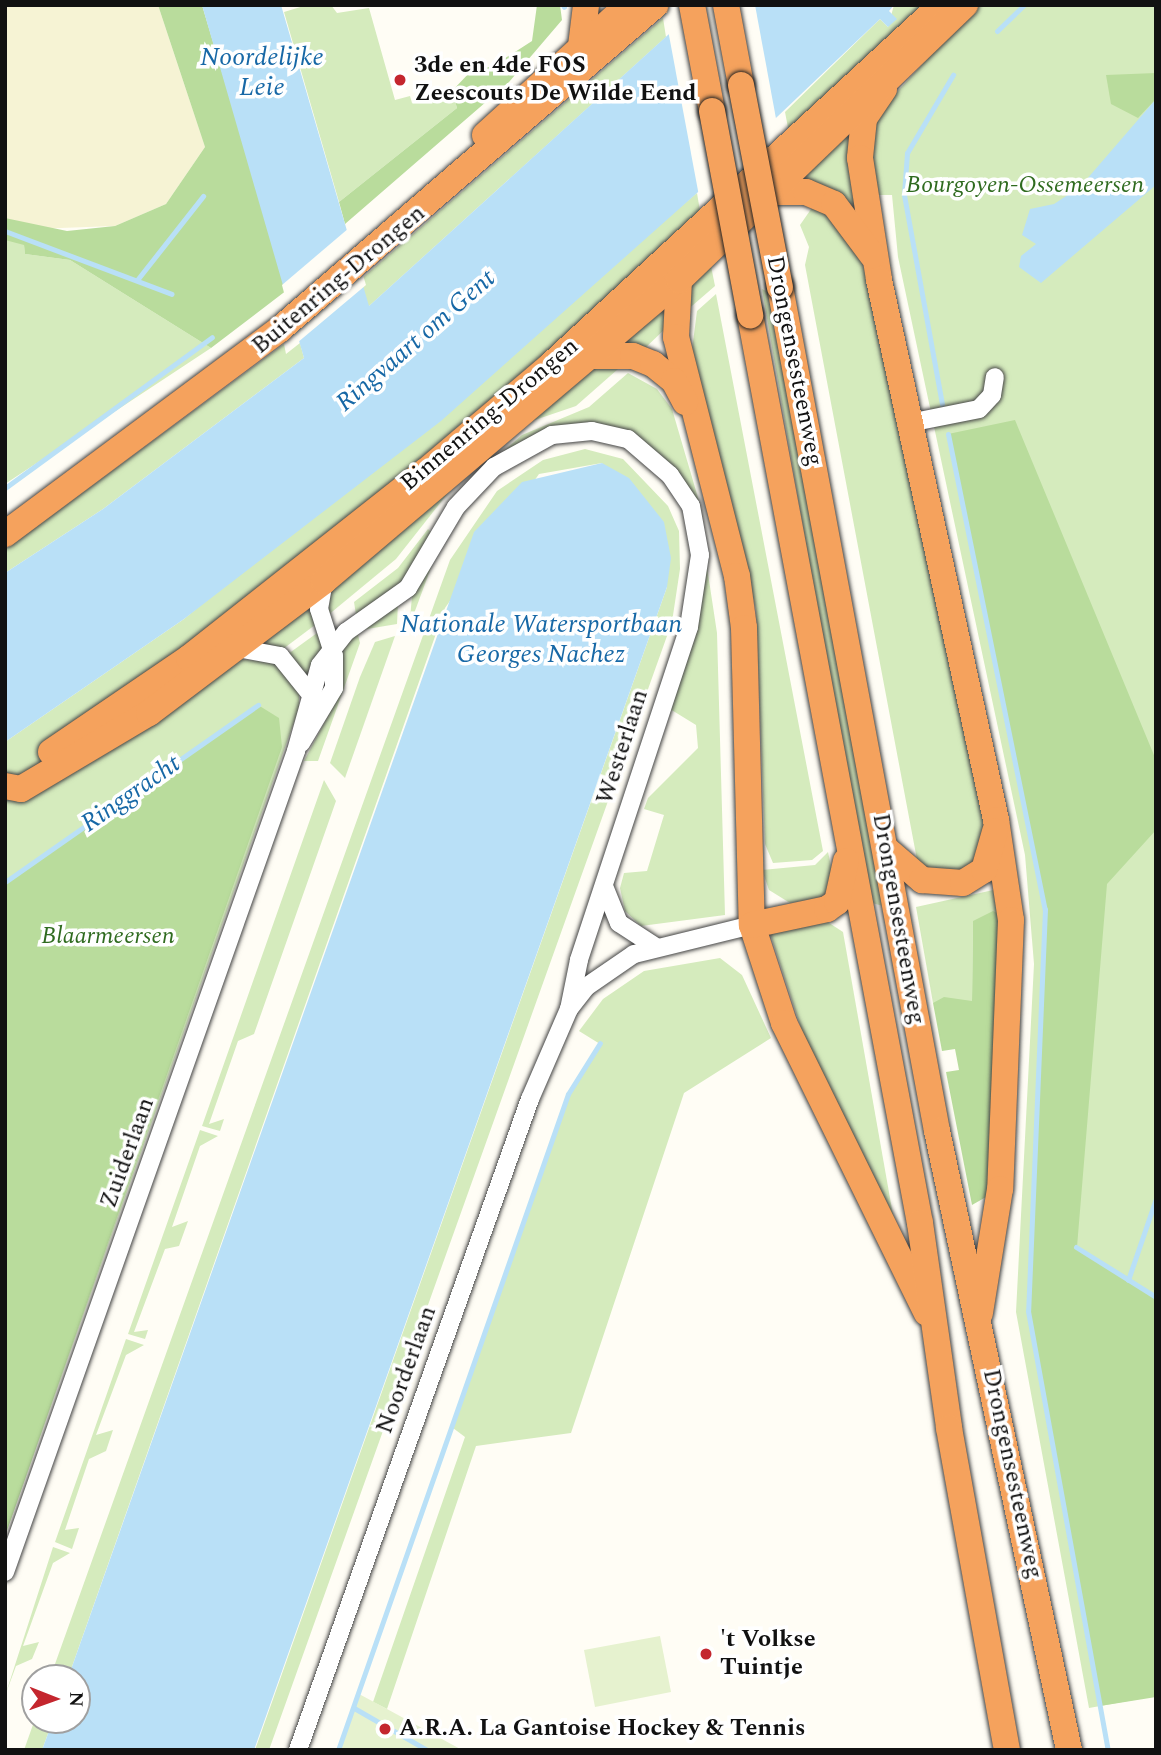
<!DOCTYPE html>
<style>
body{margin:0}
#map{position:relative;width:1161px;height:1755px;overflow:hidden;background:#fffdf5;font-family:Spectral,serif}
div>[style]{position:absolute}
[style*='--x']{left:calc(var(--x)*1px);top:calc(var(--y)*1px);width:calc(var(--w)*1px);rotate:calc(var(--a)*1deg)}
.farmland>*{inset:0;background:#f6f3d4}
.green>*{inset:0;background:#d5ebbd}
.forest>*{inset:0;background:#b9dc9c}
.pitch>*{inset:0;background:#e6f2cf}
.water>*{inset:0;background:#b9e0f7}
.pier>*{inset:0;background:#fffdf5}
.stream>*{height:5px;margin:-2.5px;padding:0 2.5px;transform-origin:2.5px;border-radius:2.5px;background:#b9e0f7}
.roads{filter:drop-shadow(0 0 2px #444) drop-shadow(0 0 2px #444)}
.minor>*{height:18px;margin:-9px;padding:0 9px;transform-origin:9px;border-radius:9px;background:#fff}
.highway>*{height:26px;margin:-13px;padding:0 13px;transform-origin:13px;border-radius:13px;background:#f5a25d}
.bridges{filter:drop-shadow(0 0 2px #222) drop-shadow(0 0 2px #222)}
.highway-bridge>*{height:26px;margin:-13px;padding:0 13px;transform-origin:13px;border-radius:13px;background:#f5a25d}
.dots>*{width:19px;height:19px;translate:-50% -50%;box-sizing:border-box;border:4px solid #fff;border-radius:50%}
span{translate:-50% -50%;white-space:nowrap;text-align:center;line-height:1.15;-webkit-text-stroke:7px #fff;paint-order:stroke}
.poi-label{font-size:24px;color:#111;font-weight:700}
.left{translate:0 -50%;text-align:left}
.park-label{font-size:24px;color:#2f6b1f;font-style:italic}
.street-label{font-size:24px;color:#111}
.water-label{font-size:26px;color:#1768a6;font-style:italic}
.frame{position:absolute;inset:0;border:7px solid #111;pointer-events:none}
.north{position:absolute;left:21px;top:1664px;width:70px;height:70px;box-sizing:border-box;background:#fff;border:2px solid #a0a0a0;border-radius:50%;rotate:91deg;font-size:19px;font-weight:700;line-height:28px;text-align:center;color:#111}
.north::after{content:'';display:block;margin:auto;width:24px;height:32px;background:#c4262e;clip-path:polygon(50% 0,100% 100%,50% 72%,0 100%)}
</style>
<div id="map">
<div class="farmland">
<div style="clip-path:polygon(5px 5px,158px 5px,205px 147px,166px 204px,115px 226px,5px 230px)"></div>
</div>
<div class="green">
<div style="clip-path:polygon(307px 5px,331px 5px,337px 13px,369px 8px,395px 100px,410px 96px,412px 103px,452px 91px,457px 108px,339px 202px,284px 12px)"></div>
<div style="clip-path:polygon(894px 5px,923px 5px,789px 133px,785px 112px,880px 19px,888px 27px)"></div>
<div style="clip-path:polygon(977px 5px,1156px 5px,1156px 1696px,1089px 1708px,1016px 1312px,1034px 964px,1025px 855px,898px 257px,892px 195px,873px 195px,867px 162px,875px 116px)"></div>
<div style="clip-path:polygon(663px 18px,666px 37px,368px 307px,360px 280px)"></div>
<div style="clip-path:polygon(859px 120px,866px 225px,793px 182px)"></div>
<div style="clip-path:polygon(697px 193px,701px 217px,238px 659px,278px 663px,299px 693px,299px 708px,5px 1536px,5px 742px,184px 619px)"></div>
<div style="clip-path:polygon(816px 202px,858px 248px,869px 287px,986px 821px,982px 852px,969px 869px,938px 873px,918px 865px,805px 265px,809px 247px,800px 225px)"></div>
<div style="clip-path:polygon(5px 230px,23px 232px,25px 254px,70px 260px,211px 348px,5px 484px)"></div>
<div style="clip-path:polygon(710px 261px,715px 286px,678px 318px,680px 296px)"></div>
<div style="clip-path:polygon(762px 289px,772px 294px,887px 907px,868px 902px)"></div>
<div style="clip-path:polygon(716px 294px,823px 851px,812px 860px,773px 863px,765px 844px,756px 609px,692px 350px,697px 311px)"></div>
<div style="clip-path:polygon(663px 301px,667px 327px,642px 351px,621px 348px,626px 334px)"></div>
<div style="clip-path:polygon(300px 343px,304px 358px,103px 509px,5px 573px,5px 550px,284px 344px,286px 354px)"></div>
<div style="clip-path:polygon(626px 362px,576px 406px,529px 422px,590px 369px)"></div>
<div style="clip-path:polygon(628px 373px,657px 389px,672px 409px,701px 508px,662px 456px,627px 432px,536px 435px,491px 462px,522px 435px,589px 407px)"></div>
<div style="clip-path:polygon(585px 449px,623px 459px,668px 506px,679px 531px,680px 569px,672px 622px,269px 1750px,255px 1750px,667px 587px,602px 463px,539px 474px,445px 608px,68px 1678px,50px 1678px,450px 560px,497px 491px,543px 460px)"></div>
<div style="clip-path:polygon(452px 488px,396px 559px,327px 616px,333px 584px)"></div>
<div style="clip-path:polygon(428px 529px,432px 533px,404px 582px,356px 615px,354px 602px,398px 568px)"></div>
<div style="clip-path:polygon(439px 546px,412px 619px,410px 619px,412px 596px)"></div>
<div style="clip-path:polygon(707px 567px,717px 633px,725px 915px,641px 926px,625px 911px,620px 888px,624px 873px,647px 871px,664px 815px,644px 809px,648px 798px,698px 748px,696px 725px,670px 709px)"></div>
<div style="clip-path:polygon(312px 600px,315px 625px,283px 649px,255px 643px)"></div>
<div style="clip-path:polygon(398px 603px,397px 624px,367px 629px,365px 626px)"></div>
<div style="clip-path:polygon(357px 631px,360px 643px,318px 761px,304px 761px,337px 699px,341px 653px)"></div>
<div style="clip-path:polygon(317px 633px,324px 647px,308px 676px,288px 654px)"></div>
<div style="clip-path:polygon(395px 636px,345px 778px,330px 763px,360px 677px,375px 642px)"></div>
<div style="clip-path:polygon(324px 780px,336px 801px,254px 1034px,238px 1041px,209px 1124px,224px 1119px,220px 1131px,202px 1126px)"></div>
<div style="clip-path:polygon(828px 852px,834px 880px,822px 898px,790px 903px,769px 890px,762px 870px,815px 865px)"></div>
<div style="clip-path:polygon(1007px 887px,1011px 920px,973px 921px,972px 1001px,933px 1003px,916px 907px)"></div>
<div style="clip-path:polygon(823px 919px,843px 932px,896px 1232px,805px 1040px,768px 927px)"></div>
<div style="clip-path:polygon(720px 958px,742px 975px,771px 1038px,684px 1093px,571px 1433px,476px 1446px,387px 1709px,373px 1702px,465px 1437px,453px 1428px,568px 1094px,600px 1044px,579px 1031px,603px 999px,644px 971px)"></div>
<div style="clip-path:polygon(200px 1130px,218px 1136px,200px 1146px,172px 1227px,188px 1221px,179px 1246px,165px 1249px,134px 1332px,148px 1330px,145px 1339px,128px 1334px)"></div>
<div style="clip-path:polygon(126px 1339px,144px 1345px,126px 1355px,96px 1435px,113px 1430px,106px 1451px,89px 1459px,65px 1530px,79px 1528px,72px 1549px,55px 1542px)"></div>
<div style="clip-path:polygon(53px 1547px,70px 1553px,53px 1563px,23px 1646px,39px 1642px,32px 1659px,16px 1666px,5px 1696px)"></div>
<div style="clip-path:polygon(35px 1719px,53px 1720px,42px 1750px,24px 1750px)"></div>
</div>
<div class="forest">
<div style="clip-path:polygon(158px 5px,202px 5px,287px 290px,211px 348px,70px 260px,25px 254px,24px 245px,5px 240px,5px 218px,67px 231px,115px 226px,166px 204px,205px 147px)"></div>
<div style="clip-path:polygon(537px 5px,560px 5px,562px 20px,509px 82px,345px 224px,339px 202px,457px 108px,452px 91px,471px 71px,493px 66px,532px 41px)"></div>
<div style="clip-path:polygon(1156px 73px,1156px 99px,1138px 118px,1111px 104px,1106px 75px)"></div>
<div style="clip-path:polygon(1015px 420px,1156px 760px,1156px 830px,1107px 884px,1077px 1247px,1156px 1297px,1156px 1697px,1100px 1706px,1028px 1311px,1045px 909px,948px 434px)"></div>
<div style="clip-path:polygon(258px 705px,279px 718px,282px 747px,5px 1536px,5px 882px)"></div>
<div style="clip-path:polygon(993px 911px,1011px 920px,1000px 1189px,972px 1205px,946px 1072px,959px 1070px,955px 1049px,942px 1051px,933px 1003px,944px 997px,972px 1001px,973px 921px)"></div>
</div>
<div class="pitch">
<div style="clip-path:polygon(660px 1636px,671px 1692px,595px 1707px,584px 1650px)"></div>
<div style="clip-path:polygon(359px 1694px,387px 1709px,462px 1750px,338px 1750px)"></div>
</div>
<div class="water">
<div style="clip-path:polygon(202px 5px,281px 5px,369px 306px,701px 5px,894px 5px,889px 11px,897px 19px,888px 27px,880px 19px,697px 193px,441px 421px,184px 619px,5px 742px,5px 573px,103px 509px,304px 358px)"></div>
<div style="clip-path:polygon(1156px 99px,1156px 185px,1041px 283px,1019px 267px,1021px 256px,1036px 244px,1022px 235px,1030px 209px,1054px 204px,1080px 187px)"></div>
<div style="clip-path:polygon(602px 463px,629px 478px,664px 522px,671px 558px,667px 587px,254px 1750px,42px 1750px,53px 1720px,77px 1720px,77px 1678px,68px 1678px,474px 532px,522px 482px)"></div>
</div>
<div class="pier">
<div style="clip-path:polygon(695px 5px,755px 5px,777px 124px,699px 196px,668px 30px)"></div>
<div style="clip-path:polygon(349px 228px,366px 285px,297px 343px,282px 285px)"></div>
</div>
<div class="stream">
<div style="--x:563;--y:5;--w:2;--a:63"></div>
<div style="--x:997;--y:31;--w:37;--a:-44"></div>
<div style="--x:5;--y:231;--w:178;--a:20.7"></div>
<div style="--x:137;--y:280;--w:107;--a:-51.8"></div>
<div style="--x:942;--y:404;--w:213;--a:-100.3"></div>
<div style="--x:904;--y:194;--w:41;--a:-85.8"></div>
<div style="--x:907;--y:153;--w:91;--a:-59.5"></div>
<div style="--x:948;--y:434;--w:485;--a:78.5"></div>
<div style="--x:1045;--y:909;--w:402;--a:92.4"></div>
<div style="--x:1028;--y:1311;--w:446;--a:79.7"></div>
<div style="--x:5;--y:488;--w:256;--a:-36.1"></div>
<div style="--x:5;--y:882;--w:309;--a:-35"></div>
<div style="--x:1076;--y:1247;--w:94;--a:32"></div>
<div style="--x:1128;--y:1280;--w:87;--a:-71.1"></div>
<div style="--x:354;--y:1708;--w:84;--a:29.9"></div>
<div style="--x:338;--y:1750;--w:695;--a:-70.68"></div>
<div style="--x:568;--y:1094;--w:60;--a:-57.9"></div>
</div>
<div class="roads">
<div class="minor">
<div style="--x:909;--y:423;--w:71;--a:-11.3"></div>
<div style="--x:979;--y:409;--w:19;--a:-47"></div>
<div style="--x:992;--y:395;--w:18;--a:-81"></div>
<div style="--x:237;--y:648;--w:44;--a:10.5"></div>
<div style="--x:280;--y:656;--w:45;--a:51.3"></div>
<div style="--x:301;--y:743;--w:64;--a:-59"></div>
<div style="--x:334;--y:688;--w:32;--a:-90"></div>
<div style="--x:334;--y:656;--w:49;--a:-107.7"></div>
<div style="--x:319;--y:609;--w:28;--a:-80"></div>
<div style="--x:604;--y:886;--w:40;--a:68"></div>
<div style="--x:619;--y:923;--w:44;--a:33"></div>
<div style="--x:5;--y:1572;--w:871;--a:-70.48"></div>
<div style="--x:296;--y:751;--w:89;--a:-74.4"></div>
<div style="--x:320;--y:665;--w:42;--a:-51.8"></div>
<div style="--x:346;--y:632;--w:76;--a:-35.4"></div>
<div style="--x:408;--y:588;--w:94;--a:-59.3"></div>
<div style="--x:456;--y:507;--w:55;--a:-46.5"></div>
<div style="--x:494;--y:467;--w:66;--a:-28.9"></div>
<div style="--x:552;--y:435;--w:40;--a:-5.7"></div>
<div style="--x:592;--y:431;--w:37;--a:13"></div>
<div style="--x:628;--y:439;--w:55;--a:40.6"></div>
<div style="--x:670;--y:475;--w:37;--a:56"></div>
<div style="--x:691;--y:506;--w:50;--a:79.6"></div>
<div style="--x:700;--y:555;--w:73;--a:98.7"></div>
<div style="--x:689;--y:627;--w:351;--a:108.3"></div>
<div style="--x:579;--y:960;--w:50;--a:101.5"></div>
<div style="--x:298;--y:1750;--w:691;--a:-70.39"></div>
<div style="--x:530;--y:1099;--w:98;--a:-66.6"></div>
<div style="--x:569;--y:1009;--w:28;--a:-52"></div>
<div style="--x:586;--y:987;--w:58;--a:-34.5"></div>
<div style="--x:634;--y:954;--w:122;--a:-13.8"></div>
</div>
<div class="highway">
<div style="--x:692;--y:5;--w:108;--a:79.3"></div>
<div style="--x:726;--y:5;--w:81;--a:79.4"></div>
<div style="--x:581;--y:46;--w:41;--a:-83"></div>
<div style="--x:884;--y:89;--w:36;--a:124"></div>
<div style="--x:864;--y:119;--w:39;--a:96"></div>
<div style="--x:860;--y:158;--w:123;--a:81.1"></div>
<div style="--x:879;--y:280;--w:553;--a:77.77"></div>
<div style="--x:996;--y:820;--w:101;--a:81.5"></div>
<div style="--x:1011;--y:920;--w:269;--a:92.3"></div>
<div style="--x:1000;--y:1189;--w:126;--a:99.2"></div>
<div style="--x:485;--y:135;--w:193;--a:-42.3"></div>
<div style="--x:774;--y:192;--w:32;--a:0"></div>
<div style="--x:806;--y:192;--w:30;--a:23"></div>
<div style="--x:834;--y:204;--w:64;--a:53.3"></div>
<div style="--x:679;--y:280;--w:57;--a:93"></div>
<div style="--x:676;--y:337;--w:247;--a:75.7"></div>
<div style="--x:737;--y:576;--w:52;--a:82.3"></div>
<div style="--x:744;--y:628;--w:297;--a:88.5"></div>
<div style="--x:752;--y:925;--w:103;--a:71.9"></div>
<div style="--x:784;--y:1023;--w:323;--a:63.8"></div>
<div style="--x:780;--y:287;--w:858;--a:79.46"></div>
<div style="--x:937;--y:1131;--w:633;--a:77.96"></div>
<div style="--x:750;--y:315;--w:924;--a:79.4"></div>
<div style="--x:920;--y:1223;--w:207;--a:81.9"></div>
<div style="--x:949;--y:1428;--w:327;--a:79.8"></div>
<div style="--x:593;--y:356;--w:40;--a:0"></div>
<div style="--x:633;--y:356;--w:22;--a:22"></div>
<div style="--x:653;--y:364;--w:27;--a:39"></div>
<div style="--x:674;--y:381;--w:24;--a:62"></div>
<div style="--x:5;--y:534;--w:343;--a:-36.7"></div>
<div style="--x:280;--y:329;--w:496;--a:-40.8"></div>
<div style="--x:51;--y:752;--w:167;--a:-34.3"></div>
<div style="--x:189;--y:658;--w:302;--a:-38.3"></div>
<div style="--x:426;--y:471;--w:165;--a:-40.3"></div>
<div style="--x:552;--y:364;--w:529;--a:-42.7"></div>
<div style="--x:5;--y:786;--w:16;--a:11"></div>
<div style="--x:21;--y:789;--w:149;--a:-30.7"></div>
<div style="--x:149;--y:713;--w:219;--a:-37"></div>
<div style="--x:324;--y:581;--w:465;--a:-40.3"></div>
<div style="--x:679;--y:280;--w:397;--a:-43.9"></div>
<div style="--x:886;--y:849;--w:48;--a:40.7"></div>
<div style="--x:922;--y:880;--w:41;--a:4.2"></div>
<div style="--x:963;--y:883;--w:25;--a:-32"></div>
<div style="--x:984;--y:870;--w:40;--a:-74"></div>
<div style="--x:752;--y:925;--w:77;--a:-12"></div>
<div style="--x:827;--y:909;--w:12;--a:-35"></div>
<div style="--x:837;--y:902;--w:42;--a:-77.6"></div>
</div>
</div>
<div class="bridges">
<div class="highway-bridge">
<div style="--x:741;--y:85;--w:206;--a:79.1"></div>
<div style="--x:712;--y:111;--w:208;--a:79.4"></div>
</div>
</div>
<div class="dots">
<div style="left:400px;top:80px;background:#c4262e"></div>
<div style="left:706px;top:1654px;background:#c4262e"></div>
<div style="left:385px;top:1729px;background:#c4262e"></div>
</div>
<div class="poi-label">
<span class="left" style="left:414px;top:80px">3de en 4de FOS<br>Zeescouts De Wilde Eend</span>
<span class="left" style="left:720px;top:1654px">'t Volkse<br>Tuintje</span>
<span class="left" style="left:399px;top:1729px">A.R.A. La Gantoise Hockey &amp; Tennis</span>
</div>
<div class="park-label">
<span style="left:1025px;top:186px">Bourgoyen-Ossemeersen</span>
<span style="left:108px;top:937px">Blaarmeersen</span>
</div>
<div class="street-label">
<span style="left:339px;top:280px;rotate:-40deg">Buitenring-Drongen</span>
<span style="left:794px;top:361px;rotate:79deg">Drongensesteenweg</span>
<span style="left:490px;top:415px;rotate:-40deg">Binnenring-Drongen</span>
<span style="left:623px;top:747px;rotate:-72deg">Westerlaan</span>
<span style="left:898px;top:919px;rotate:80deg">Drongensesteenweg</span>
<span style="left:128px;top:1153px;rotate:-70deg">Zuiderlaan</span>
<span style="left:407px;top:1370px;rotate:-70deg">Noorderlaan</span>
<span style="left:1012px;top:1474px;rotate:78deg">Drongensesteenweg</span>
</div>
<div class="water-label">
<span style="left:262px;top:73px">Noordelijke<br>Leie</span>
<span style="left:416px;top:341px;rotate:-41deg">Ringvaart om Gent</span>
<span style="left:541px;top:640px">Nationale Watersportbaan<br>Georges Nachez</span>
<span style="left:131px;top:794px;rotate:-35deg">Ringgracht</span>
</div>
<div class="frame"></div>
<div class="north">N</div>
</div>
